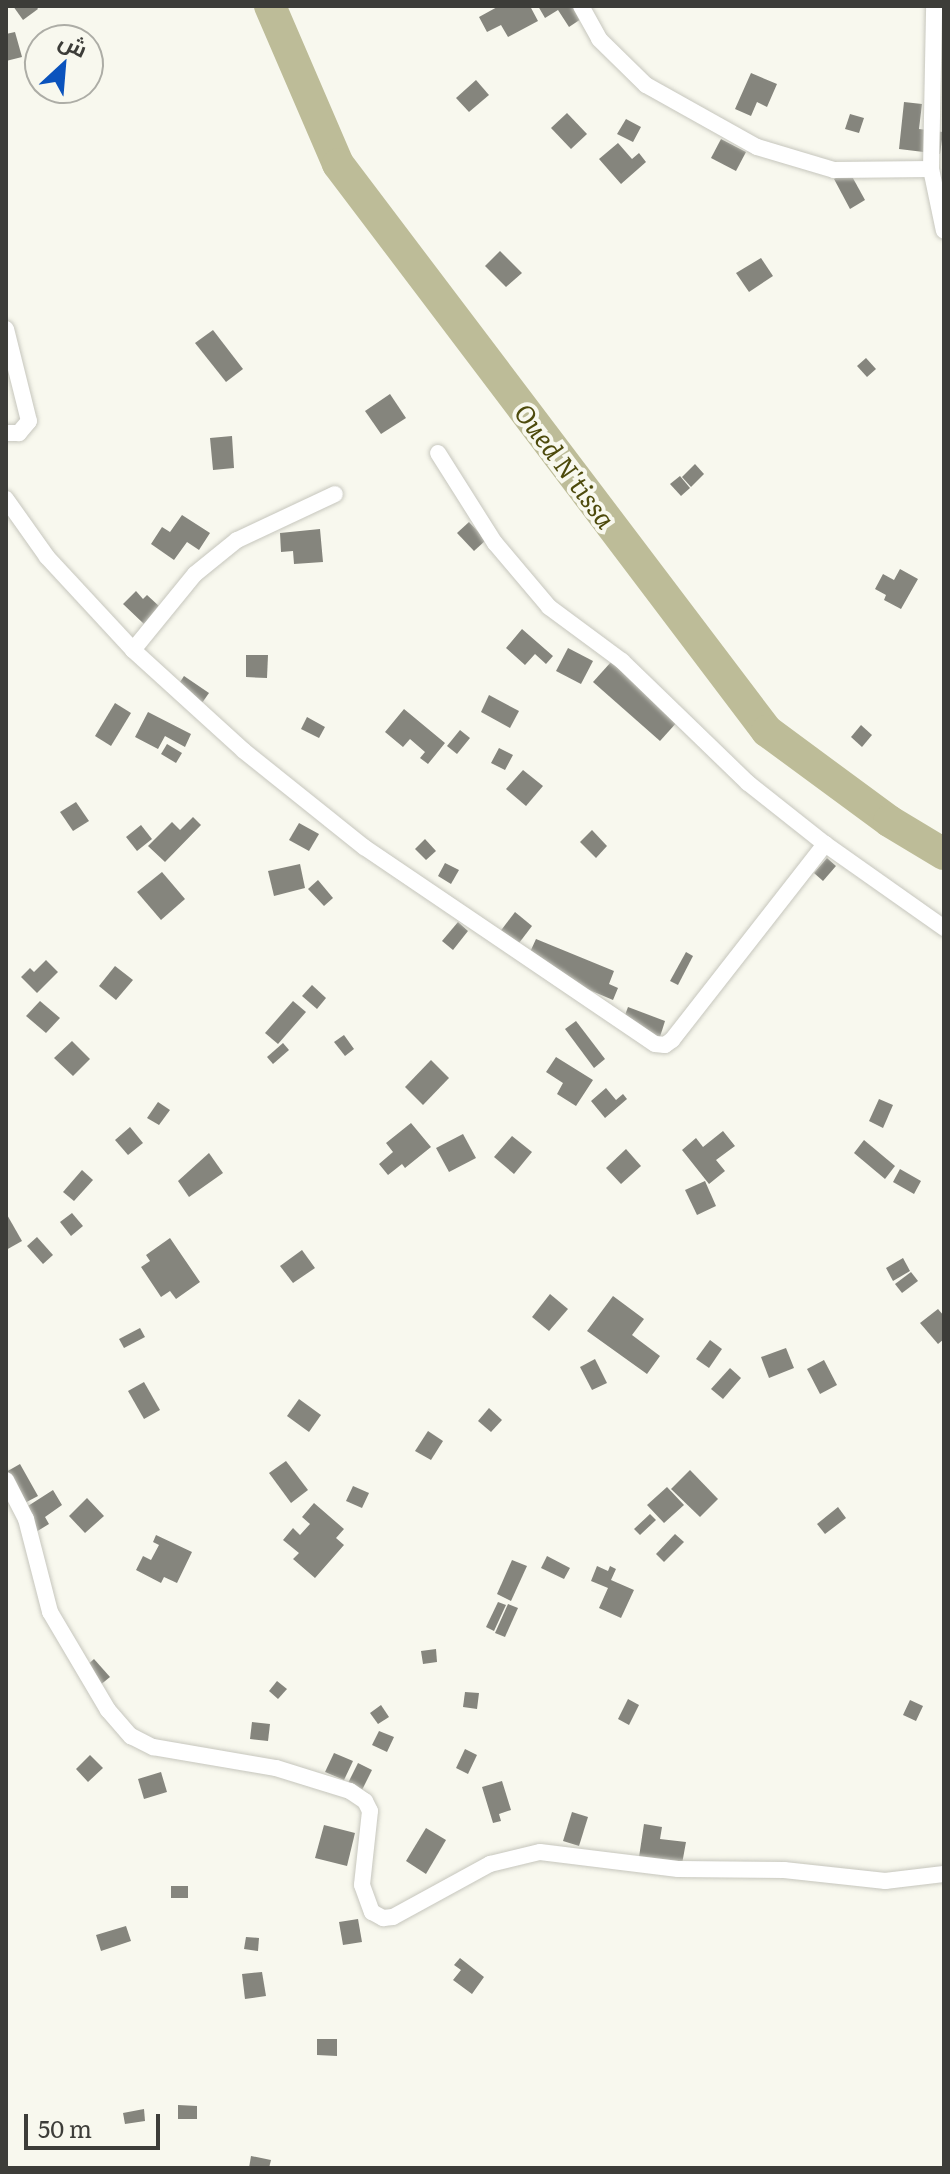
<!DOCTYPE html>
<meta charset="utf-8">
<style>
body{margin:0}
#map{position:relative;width:950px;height:2174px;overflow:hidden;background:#f8f8ee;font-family:Literata,Cairo,serif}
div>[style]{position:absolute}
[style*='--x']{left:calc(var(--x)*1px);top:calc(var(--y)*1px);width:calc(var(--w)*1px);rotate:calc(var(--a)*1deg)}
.river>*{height:32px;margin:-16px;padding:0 16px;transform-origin:16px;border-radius:16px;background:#bdbc98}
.building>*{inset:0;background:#85857d}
.roads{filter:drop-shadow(0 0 2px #c6c6bd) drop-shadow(0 0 2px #c6c6bd)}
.minor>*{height:16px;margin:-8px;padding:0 8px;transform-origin:8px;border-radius:8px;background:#fff}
span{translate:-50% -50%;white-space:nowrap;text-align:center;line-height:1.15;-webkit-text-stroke:8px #f8f8ee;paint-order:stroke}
.water-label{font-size:26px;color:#4d4a0c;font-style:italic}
.frame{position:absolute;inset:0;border:8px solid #3d3d39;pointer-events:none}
.north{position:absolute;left:24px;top:24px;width:80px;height:80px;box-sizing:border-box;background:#f8f8ee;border:2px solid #adada6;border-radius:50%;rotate:26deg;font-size:22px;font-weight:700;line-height:32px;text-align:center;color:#3d3d39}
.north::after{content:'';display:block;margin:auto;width:28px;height:36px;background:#0b53bd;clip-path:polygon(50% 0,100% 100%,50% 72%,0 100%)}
.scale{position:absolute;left:24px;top:2114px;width:136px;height:36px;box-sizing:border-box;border:4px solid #3d3d39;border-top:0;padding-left:10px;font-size:24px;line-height:28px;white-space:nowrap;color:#3d3d39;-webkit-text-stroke:6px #f8f8ee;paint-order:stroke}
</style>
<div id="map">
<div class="river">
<div style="--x:270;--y:6;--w:172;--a:66.7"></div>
<div style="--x:338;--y:164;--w:711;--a:52.89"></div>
<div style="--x:767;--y:731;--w:152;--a:36.4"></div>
<div style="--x:889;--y:821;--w:64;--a:31"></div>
</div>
<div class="building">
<div style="clip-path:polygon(13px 6px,36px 6px,38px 9px,23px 20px)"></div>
<div style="clip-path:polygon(499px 6px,530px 6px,538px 21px,508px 37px,501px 25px,487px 32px,479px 17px)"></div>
<div style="clip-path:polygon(538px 6px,572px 6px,581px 19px,569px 27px,558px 10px,545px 18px)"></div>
<div style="clip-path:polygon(15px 32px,22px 57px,6px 61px,6px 34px)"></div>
<div style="clip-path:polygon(751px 73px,777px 84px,767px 107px,757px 102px,751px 116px,735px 109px)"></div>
<div style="clip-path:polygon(476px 80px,489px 95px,469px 112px,456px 98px)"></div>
<div style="clip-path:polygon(904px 102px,922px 104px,919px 129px,943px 132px,940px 154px,899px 149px)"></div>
<div style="clip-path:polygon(567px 113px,587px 134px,571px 149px,551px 128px)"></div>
<div style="clip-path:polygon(850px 114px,864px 118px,859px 133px,845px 129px)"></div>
<div style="clip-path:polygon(626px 119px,641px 127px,633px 142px,617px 134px)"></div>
<div style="clip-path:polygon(721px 139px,746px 152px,736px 171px,711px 158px)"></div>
<div style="clip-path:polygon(618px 143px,632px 159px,639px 153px,646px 162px,621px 184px,599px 159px)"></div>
<div style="clip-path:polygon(849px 171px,865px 200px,850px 209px,834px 179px)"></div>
<div style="clip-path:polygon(500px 251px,522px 273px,506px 287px,485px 266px)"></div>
<div style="clip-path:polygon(761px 258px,773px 276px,749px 292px,736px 273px)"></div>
<div style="clip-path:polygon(213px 330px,243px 369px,226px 382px,195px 343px)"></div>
<div style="clip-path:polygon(866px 358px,876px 369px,867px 377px,857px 366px)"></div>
<div style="clip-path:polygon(390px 394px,406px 418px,381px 434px,365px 411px)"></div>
<div style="clip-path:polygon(232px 436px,234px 468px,213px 470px,210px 438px)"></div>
<div style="clip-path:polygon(695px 464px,704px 474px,691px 487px,682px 477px)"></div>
<div style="clip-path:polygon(680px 476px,690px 488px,681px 496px,670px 484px)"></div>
<div style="clip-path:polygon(182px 515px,210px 533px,199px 550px,187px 542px,174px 560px,151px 544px,162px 527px,170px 532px)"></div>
<div style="clip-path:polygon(469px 522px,486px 540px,474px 551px,457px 533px)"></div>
<div style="clip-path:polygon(320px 529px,323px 562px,294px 564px,293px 551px,281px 552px,280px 533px)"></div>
<div style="clip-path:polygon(900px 569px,918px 579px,901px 609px,884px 600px,886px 595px,875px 589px,883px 574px,894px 580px)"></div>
<div style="clip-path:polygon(136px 591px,143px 599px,147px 595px,160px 607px,144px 624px,123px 604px)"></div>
<div style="clip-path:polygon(522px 629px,553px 656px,546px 664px,535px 654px,525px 665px,506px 648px)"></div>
<div style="clip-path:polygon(568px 648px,593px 661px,581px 684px,556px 671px)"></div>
<div style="clip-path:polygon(246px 655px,268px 655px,267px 678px,246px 677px)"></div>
<div style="clip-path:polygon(611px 662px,678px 721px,660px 741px,593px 682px)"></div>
<div style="clip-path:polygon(184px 676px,209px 693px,197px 710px,172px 694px)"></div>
<div style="clip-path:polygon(489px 695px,519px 711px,510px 728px,481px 712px)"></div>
<div style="clip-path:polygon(115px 703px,131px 713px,111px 746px,95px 736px)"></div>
<div style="clip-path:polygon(404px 709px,445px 743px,428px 764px,420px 758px,425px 752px,410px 739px,403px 747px,385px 732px)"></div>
<div style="clip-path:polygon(148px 712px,191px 734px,185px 747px,165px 736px,158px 749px,135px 737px)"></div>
<div style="clip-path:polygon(307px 717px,325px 727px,319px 738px,301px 729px)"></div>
<div style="clip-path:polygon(861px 725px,872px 735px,862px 747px,851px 737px)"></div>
<div style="clip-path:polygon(460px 730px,470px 738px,457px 754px,447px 746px)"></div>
<div style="clip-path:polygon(167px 744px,182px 753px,176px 763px,161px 754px)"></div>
<div style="clip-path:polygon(499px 748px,513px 755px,505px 770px,491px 763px)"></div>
<div style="clip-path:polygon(523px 770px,543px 786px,526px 806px,506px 789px)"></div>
<div style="clip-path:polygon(76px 802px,89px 821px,73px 831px,60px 812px)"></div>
<div style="clip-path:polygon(193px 817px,201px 825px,165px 862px,148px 846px,172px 822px,180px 830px)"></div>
<div style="clip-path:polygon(299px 823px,319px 834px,309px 851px,289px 840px)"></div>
<div style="clip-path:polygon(141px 825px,152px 839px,137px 851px,126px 837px)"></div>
<div style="clip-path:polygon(592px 830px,607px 846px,596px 858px,580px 842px)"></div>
<div style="clip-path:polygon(425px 839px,436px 851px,426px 860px,415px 849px)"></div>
<div style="clip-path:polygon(827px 858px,836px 866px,823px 881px,814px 873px)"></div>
<div style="clip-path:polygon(445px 863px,459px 870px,451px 884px,438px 876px)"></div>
<div style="clip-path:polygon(300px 864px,305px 888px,274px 896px,268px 871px)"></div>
<div style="clip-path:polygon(162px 872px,185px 899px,161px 920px,137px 892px)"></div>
<div style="clip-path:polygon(318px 880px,333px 898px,324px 906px,308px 889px)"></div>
<div style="clip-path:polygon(515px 912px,532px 926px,516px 947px,499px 933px)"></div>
<div style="clip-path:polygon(458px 922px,468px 931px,453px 950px,442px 941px)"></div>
<div style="clip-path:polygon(536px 939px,614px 971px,609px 984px,618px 988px,613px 1000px,525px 963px)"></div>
<div style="clip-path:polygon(686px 952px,693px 956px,678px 985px,670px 981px)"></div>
<div style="clip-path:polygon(46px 960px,58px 972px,37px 993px,21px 977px,30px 968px,34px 972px)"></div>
<div style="clip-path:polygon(115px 966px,133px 980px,116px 1000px,99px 986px)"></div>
<div style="clip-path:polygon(312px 985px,326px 998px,317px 1009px,302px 996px)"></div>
<div style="clip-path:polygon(40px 1001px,60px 1018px,46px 1033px,26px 1016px)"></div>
<div style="clip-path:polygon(293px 1001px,306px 1012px,278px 1044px,265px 1033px)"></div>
<div style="clip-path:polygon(628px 1007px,665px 1021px,659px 1040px,621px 1026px)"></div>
<div style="clip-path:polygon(576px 1021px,605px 1059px,594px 1068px,565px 1029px)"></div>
<div style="clip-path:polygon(344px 1035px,354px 1049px,345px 1056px,334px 1042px)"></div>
<div style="clip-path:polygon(72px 1041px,90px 1059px,73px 1076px,54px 1058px)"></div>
<div style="clip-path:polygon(283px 1043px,289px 1050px,273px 1064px,267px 1057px)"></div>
<div style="clip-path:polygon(556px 1057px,593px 1080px,576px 1106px,557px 1094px,563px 1083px,546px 1072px)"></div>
<div style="clip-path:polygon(431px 1060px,449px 1078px,423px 1105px,405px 1087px)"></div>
<div style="clip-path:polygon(606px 1088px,616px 1100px,623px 1094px,627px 1099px,605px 1118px,591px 1101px)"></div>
<div style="clip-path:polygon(879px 1099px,893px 1105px,883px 1128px,869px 1121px)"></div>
<div style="clip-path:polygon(158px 1102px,170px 1110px,159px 1125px,147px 1118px)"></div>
<div style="clip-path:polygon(411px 1123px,431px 1147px,405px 1168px,402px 1164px,388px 1175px,379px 1164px,393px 1152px,386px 1143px)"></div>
<div style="clip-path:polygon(130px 1127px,143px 1143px,128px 1155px,115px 1140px)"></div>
<div style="clip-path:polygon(723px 1131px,735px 1146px,716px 1160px,725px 1171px,709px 1184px,682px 1150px,696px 1138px,703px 1147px)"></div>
<div style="clip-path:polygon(463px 1134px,476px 1158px,449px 1172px,436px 1148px)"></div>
<div style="clip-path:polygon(512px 1136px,532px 1152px,514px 1174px,494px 1157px)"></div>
<div style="clip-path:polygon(864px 1140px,895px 1166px,885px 1179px,854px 1153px)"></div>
<div style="clip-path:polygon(626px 1149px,641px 1166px,621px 1184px,606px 1168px)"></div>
<div style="clip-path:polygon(209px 1153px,223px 1173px,189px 1197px,178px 1181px)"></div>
<div style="clip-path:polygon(900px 1169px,921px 1181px,914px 1194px,893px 1182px)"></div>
<div style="clip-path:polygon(82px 1170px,93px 1180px,74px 1201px,63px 1192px)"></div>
<div style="clip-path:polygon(705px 1181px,716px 1206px,697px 1215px,685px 1190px)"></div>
<div style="clip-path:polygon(6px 1213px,22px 1241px,6px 1250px)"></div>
<div style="clip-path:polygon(72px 1213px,83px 1226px,71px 1236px,60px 1222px)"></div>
<div style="clip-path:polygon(37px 1237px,53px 1255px,43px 1264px,27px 1246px)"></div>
<div style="clip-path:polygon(170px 1238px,200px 1282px,176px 1299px,170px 1291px,161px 1297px,141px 1267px,150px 1261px,146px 1255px)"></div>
<div style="clip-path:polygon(302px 1250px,315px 1268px,293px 1283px,280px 1266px)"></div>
<div style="clip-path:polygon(903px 1258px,910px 1271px,893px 1281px,886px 1268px)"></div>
<div style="clip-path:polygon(911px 1272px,918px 1281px,902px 1293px,895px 1284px)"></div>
<div style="clip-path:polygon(550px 1294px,568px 1309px,549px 1331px,532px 1317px)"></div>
<div style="clip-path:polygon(613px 1296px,644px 1319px,632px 1335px,660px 1356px,647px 1374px,587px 1331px)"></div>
<div style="clip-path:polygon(938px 1309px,944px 1316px,944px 1339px,938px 1344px,920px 1323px)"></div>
<div style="clip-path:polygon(140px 1328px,145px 1337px,124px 1348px,119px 1339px)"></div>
<div style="clip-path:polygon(710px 1340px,722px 1349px,709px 1368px,696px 1359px)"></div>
<div style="clip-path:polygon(786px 1348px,794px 1368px,769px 1378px,761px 1357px)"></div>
<div style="clip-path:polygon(595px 1359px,607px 1383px,592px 1390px,580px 1367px)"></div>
<div style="clip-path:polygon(824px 1360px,837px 1385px,820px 1394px,807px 1369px)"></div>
<div style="clip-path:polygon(730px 1368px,741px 1378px,723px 1399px,711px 1389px)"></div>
<div style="clip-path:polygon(144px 1382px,160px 1410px,144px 1419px,128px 1391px)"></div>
<div style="clip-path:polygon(299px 1399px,321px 1415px,309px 1432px,287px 1416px)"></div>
<div style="clip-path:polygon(489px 1408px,502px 1420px,491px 1432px,478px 1421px)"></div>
<div style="clip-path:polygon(428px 1431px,443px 1441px,431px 1460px,415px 1451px)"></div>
<div style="clip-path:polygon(286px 1461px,308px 1490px,291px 1503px,269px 1473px)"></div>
<div style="clip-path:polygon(20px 1464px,38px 1496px,19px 1506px,6px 1483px,6px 1472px)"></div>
<div style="clip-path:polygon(690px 1470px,718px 1499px,700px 1517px,671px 1489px)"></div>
<div style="clip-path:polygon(353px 1486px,369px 1493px,362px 1508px,346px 1501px)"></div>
<div style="clip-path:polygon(667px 1487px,684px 1505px,664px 1523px,647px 1505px)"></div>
<div style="clip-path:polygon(53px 1490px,62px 1505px,45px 1517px,49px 1524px,31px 1535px,17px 1513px)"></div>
<div style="clip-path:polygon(87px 1498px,104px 1516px,85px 1533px,69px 1516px)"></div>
<div style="clip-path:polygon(314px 1503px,344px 1529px,336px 1538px,344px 1545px,315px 1578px,293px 1559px,299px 1553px,283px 1540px,293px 1528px,300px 1535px,310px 1524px,302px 1517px)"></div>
<div style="clip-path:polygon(838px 1507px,846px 1518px,825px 1534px,817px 1524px)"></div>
<div style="clip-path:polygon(650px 1514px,656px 1520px,640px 1535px,634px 1529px)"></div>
<div style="clip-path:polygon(675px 1534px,684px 1542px,664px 1562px,656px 1554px)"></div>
<div style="clip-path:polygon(156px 1535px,192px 1552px,177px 1583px,164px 1577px,161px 1583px,136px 1570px,143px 1556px,151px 1560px,159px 1545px,153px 1542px)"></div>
<div style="clip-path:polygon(547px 1556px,570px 1568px,564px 1579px,541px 1568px)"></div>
<div style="clip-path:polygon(512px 1560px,527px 1566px,511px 1601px,497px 1594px)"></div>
<div style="clip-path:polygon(597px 1566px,608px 1571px,610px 1566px,616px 1569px,611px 1580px,634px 1590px,621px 1618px,599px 1608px,608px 1588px,591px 1581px)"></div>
<div style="clip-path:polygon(498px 1602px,506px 1605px,494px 1631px,486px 1627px)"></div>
<div style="clip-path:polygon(508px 1604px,518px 1608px,505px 1637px,495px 1633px)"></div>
<div style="clip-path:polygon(436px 1649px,437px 1662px,423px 1664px,421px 1651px)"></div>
<div style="clip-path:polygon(94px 1659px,110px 1677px,99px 1686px,84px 1668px)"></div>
<div style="clip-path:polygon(277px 1681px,287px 1689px,278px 1699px,269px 1691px)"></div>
<div style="clip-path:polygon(465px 1692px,479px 1693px,477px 1709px,463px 1707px)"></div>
<div style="clip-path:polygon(628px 1699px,639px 1705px,629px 1725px,618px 1719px)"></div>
<div style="clip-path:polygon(910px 1700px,923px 1706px,916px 1721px,903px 1715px)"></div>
<div style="clip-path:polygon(381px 1705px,389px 1717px,378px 1724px,370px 1713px)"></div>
<div style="clip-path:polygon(252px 1722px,270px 1724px,268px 1741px,250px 1739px)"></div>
<div style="clip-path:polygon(379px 1731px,394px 1737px,387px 1752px,372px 1745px)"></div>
<div style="clip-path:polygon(465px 1749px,477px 1755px,468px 1774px,456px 1768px)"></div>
<div style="clip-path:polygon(334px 1753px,353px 1761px,344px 1780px,325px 1772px)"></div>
<div style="clip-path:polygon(90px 1755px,103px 1768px,88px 1782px,76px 1769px)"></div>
<div style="clip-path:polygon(358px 1763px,372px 1770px,362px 1790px,348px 1783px)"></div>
<div style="clip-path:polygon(161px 1772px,167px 1792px,144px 1799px,138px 1779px)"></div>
<div style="clip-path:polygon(502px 1781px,511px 1810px,499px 1814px,501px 1821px,493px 1823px,482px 1787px)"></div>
<div style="clip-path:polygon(572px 1812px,588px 1817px,579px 1846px,563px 1841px)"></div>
<div style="clip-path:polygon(644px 1824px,662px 1827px,660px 1839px,686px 1842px,682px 1864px,639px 1857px)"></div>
<div style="clip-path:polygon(324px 1825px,355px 1833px,347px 1866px,315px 1858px)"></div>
<div style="clip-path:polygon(426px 1828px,446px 1840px,426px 1874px,406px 1861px)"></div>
<div style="clip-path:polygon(171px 1886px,188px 1886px,188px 1898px,171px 1898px)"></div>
<div style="clip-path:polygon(358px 1919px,362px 1942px,343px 1945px,339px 1922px)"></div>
<div style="clip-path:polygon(126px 1926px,131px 1941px,101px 1951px,96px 1935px)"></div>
<div style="clip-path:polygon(246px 1937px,259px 1938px,258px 1951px,244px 1949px)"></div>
<div style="clip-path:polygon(460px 1958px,484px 1977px,472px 1994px,453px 1980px,461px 1970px,454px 1965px)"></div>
<div style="clip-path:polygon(262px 1972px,266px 1996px,245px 1999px,242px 1974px)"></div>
<div style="clip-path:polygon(317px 2039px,337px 2039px,337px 2056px,317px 2055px)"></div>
<div style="clip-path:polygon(178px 2105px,197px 2106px,197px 2119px,178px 2119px)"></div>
<div style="clip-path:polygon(144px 2109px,145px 2121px,125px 2124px,123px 2113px)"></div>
<div style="clip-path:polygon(251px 2156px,271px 2160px,269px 2168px,249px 2168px)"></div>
</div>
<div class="roads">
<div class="minor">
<div style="--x:581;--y:6;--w:38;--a:61"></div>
<div style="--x:599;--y:39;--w:66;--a:44.4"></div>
<div style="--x:646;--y:85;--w:127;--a:29.2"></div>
<div style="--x:757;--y:147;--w:80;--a:16.6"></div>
<div style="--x:834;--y:170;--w:97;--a:-0.6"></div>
<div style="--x:931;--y:169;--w:63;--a:78.2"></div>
<div style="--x:931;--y:169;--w:163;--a:-88.9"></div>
<div style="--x:6;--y:329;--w:95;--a:76"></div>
<div style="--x:29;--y:421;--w:16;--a:130"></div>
<div style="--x:19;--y:433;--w:13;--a:180"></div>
<div style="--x:438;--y:453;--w:107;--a:57.7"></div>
<div style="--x:495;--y:543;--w:84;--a:49.8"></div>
<div style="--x:549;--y:607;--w:91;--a:36.5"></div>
<div style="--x:622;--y:661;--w:175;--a:44.1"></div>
<div style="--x:748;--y:783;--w:98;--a:38.4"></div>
<div style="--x:825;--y:844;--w:146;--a:35.2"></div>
<div style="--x:6;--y:499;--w:71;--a:54.7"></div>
<div style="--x:47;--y:557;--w:127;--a:47.2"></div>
<div style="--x:133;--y:650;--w:150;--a:42.3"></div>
<div style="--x:244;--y:751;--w:154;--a:38.7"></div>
<div style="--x:364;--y:847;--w:351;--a:34.1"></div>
<div style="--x:655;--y:1044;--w:10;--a:6"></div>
<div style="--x:665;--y:1045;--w:9;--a:-36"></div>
<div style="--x:672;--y:1040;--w:249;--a:-52"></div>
<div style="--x:133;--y:650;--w:98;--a:-50.8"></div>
<div style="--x:195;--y:574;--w:54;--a:-39"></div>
<div style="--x:237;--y:540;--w:108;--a:-25.1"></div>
<div style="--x:6;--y:1480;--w:44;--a:62.9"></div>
<div style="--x:26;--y:1519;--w:96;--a:75.5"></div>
<div style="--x:50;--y:1612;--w:114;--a:59.4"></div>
<div style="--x:108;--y:1710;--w:35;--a:49"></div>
<div style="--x:131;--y:1736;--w:25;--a:27"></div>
<div style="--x:153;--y:1747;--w:125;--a:9.7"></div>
<div style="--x:276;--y:1768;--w:77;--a:17.3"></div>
<div style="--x:350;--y:1791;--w:18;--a:34"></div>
<div style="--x:365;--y:1801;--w:11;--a:63"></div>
<div style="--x:370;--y:1811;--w:74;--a:96.2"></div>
<div style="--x:362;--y:1885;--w:29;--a:70"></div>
<div style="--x:372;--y:1912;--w:13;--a:29"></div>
<div style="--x:383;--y:1918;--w:10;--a:-6"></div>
<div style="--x:393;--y:1917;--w:111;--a:-28.7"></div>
<div style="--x:490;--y:1864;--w:51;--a:-13.5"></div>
<div style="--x:540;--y:1852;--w:139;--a:7"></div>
<div style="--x:678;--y:1869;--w:106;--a:0.5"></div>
<div style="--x:784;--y:1870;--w:102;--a:6.2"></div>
<div style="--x:885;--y:1881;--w:59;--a:-6.8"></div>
</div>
</div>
<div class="water-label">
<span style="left:566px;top:465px;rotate:53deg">Oued N'tissa</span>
</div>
<div class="frame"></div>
<div class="north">ش</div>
<div class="scale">50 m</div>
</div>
